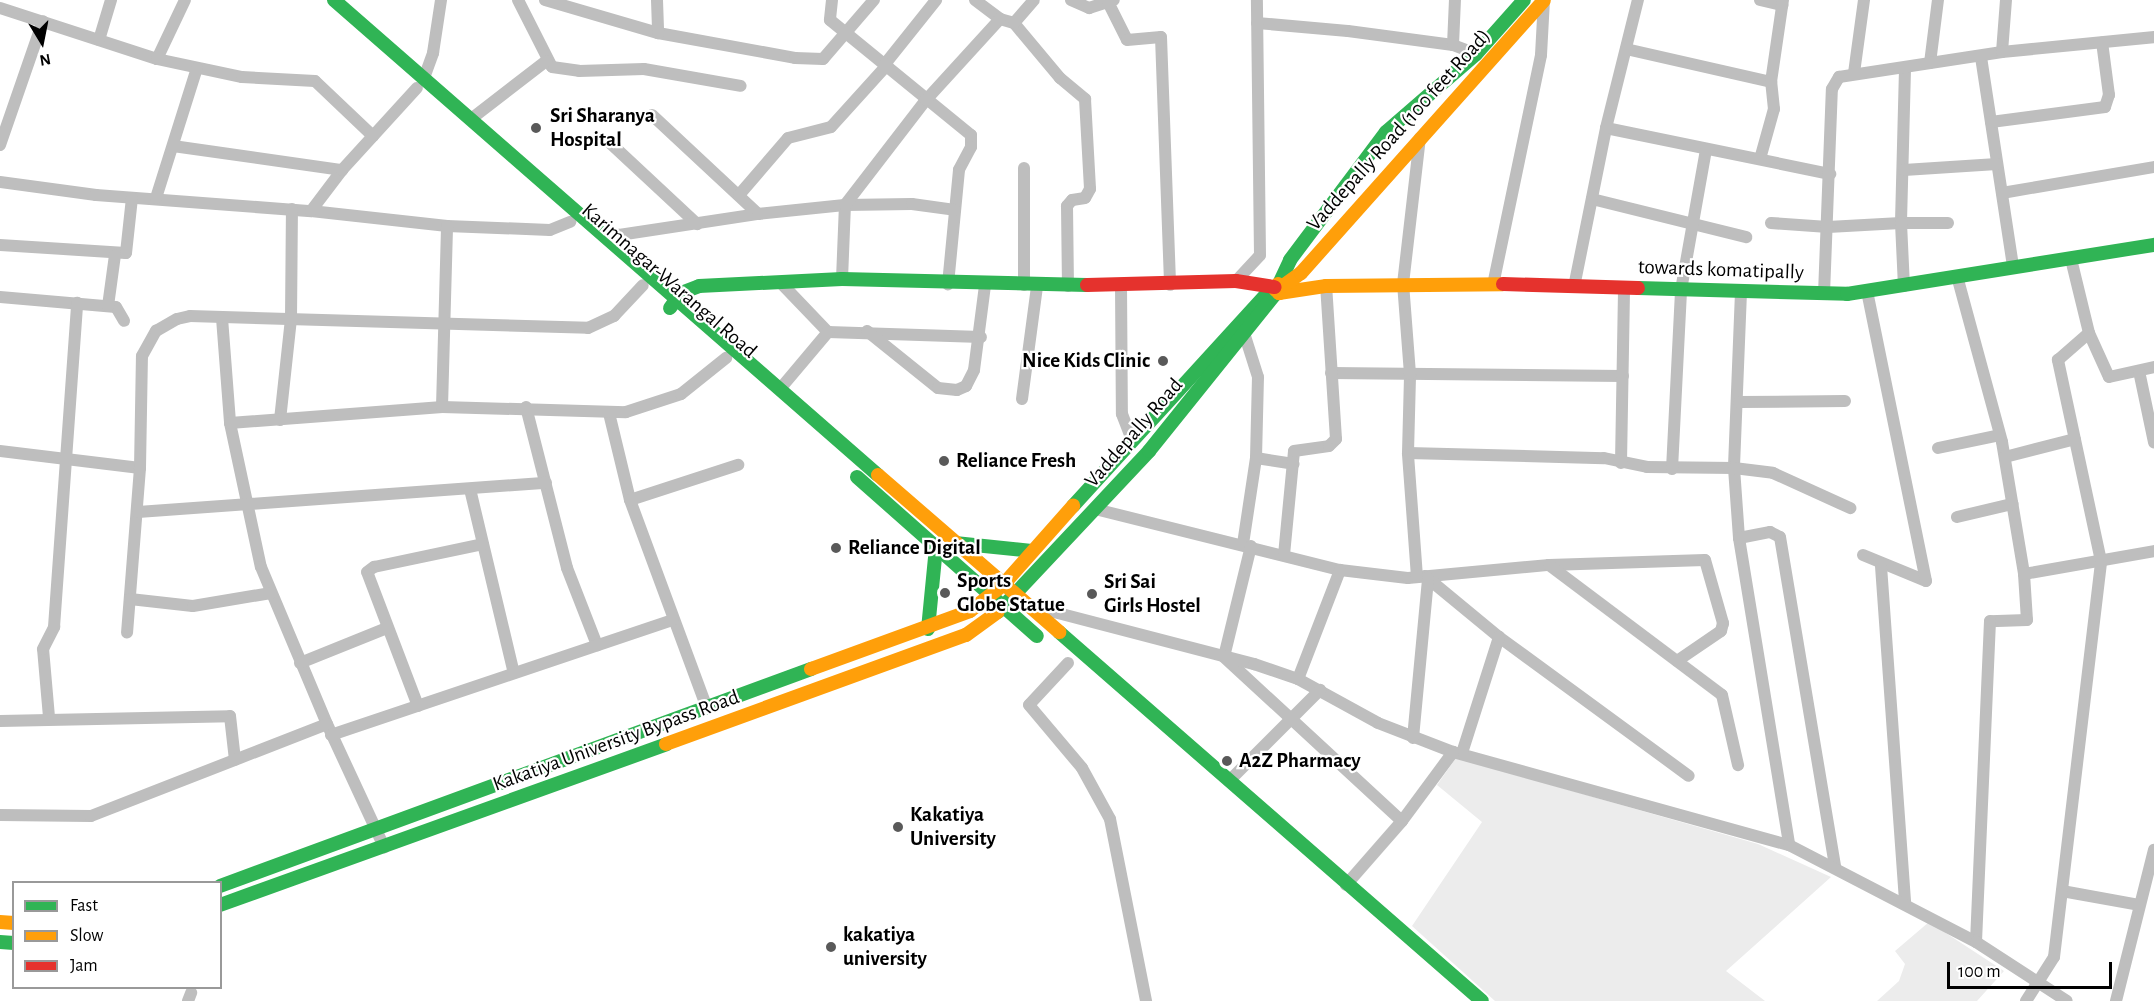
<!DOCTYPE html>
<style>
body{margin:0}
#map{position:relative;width:2154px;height:1001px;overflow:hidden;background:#fff;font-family:"Alegreya Sans",sans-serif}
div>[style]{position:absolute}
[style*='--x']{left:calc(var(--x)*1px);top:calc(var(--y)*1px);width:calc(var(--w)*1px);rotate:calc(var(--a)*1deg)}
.green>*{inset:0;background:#ececec}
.street>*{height:12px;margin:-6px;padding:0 6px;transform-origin:6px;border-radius:6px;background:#bebebe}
.fast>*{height:14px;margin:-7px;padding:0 7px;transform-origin:7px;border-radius:7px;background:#30b455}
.slow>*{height:14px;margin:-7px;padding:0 7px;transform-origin:7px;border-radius:7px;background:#ff9f0a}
.jam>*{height:14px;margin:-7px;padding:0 7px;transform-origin:7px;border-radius:7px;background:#e5322d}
.dots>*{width:16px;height:16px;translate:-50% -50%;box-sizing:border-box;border:3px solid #fff;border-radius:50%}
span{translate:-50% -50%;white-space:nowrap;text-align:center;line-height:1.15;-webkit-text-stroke:4.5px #fff;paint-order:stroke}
.poi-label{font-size:21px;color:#000;font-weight:700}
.left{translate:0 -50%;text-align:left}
.right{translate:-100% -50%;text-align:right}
.street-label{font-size:21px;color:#000}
.legend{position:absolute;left:12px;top:881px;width:210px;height:108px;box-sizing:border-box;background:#fff;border:2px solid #999;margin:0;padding:8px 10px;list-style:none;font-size:18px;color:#000}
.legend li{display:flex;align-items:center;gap:12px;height:30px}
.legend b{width:30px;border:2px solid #999}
.north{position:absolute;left:12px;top:12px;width:60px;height:60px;-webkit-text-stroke:4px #fff;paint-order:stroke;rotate:170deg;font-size:16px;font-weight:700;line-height:24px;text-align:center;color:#000}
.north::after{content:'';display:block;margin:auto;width:21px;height:27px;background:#000;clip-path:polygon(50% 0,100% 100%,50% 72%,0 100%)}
.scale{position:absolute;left:1947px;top:962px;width:165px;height:27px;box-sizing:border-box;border:3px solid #000;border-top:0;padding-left:8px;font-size:18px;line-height:21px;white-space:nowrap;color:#000;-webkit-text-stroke:4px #fff;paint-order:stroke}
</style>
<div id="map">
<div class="green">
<div style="clip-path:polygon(1456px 758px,1758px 844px,1831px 877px,1726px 971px,1765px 1001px,1495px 1001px,1412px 926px,1482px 822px,1437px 785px)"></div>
<div style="clip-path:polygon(1929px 922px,2004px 971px,1977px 1001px,1877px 1001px,1899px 981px,1905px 964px,1895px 951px)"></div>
</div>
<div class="street">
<div style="--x:518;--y:0;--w:75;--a:63.1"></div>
<div style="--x:552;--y:67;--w:27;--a:8"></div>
<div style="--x:579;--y:71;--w:65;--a:-1.8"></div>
<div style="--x:644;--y:69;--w:98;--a:9.9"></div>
<div style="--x:545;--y:0;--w:118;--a:16.3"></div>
<div style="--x:658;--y:33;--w:139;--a:10.3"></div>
<div style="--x:795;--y:58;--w:28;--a:2"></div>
<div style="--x:823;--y:59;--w:78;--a:-49.2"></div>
<div style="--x:657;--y:0;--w:33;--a:88"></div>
<div style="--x:832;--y:0;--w:20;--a:96"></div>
<div style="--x:830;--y:20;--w:182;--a:39.2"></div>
<div style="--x:971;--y:135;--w:12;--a:90"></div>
<div style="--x:971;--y:147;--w:26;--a:118"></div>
<div style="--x:959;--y:170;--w:115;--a:95.5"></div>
<div style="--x:975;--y:0;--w:31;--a:37"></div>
<div style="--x:1000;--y:19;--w:15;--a:16"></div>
<div style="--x:1014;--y:23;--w:72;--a:50.1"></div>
<div style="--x:1060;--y:78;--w:33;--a:40"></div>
<div style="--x:1085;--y:99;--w:90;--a:86.8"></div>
<div style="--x:1090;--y:189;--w:10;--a:119"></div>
<div style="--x:1085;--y:198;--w:13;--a:171"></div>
<div style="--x:1072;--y:200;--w:8;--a:130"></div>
<div style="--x:1067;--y:206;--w:80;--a:89.3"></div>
<div style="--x:1071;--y:0;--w:20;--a:24"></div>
<div style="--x:1089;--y:8;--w:26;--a:-18"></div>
<div style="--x:1760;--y:0;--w:23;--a:13"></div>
<div style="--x:1108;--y:2;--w:42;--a:63.4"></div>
<div style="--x:1127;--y:40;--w:34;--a:-5"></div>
<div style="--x:1161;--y:37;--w:248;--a:87.9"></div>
<div style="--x:0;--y:8;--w:165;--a:18"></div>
<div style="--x:157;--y:59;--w:87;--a:12"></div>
<div style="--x:242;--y:77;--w:73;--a:3.1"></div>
<div style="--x:315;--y:81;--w:80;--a:43.5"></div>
<div style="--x:1014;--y:23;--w:30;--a:-49"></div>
<div style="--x:1257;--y:23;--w:91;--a:5"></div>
<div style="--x:1348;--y:31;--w:106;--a:7.6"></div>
<div style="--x:1453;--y:45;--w:25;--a:21"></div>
<div style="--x:99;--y:40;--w:42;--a:-73.3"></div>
<div style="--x:1453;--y:45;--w:45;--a:-87.5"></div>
<div style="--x:1626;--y:49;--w:149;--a:12.8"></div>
<div style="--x:2002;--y:52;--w:52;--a:-85.6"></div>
<div style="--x:1981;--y:57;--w:212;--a:81.3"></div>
<div style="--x:157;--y:59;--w:65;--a:-64.6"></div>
<div style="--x:1930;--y:63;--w:64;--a:-82.8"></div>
<div style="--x:885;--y:64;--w:82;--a:-51.4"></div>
<div style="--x:1905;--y:69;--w:154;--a:91.5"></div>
<div style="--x:1901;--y:223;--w:47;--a:0"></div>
<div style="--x:1854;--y:73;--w:74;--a:-82.2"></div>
<div style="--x:424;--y:78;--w:27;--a:-70"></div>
<div style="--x:433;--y:53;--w:54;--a:-81.4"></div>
<div style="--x:652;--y:115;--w:145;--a:43"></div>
<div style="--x:471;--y:119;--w:95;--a:-37.7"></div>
<div style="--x:1991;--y:122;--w:115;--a:-7.5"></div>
<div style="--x:2105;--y:107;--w:13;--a:-72"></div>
<div style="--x:2109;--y:95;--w:53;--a:-97.5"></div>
<div style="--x:1606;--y:128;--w:229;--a:11.6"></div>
<div style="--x:608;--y:141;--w:122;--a:43"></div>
<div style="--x:0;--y:145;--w:131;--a:-70.9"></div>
<div style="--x:173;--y:146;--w:171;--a:8.1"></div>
<div style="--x:1760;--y:159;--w:52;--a:-74.4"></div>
<div style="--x:1774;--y:109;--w:27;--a:-96"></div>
<div style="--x:1771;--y:82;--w:83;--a:-81.7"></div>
<div style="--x:1904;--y:170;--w:93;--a:-3.7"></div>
<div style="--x:0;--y:182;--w:97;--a:7.7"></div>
<div style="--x:96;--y:195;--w:216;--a:4.3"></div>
<div style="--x:311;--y:211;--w:137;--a:6.3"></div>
<div style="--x:447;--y:226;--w:103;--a:2.2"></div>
<div style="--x:550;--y:230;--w:22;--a:-22"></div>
<div style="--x:2002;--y:193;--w:154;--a:-9.7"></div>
<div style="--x:739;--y:195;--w:75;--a:-49.3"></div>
<div style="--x:788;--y:138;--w:44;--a:-14.3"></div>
<div style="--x:831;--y:127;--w:84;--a:-47.9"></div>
<div style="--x:156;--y:198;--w:136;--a:-72.5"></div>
<div style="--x:1592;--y:199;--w:159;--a:13.9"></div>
<div style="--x:311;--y:211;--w:51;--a:-52.9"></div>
<div style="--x:342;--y:170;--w:111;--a:-47.6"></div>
<div style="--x:1771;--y:223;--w:57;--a:4"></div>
<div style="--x:1828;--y:227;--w:73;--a:-3.1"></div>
<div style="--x:1901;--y:223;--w:63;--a:87.3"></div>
<div style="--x:610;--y:241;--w:11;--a:-34"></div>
<div style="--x:619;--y:235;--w:141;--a:-8.6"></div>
<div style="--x:758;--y:214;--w:87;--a:-5.9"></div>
<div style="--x:845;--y:205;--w:67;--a:-0.9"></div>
<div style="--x:912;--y:204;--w:43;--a:7.9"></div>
<div style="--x:0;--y:245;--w:126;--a:3.6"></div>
<div style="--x:126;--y:253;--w:55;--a:-83.8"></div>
<div style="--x:2071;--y:259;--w:76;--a:76.3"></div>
<div style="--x:2089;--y:333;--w:48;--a:65.6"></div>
<div style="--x:2109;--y:377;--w:46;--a:-12.5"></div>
<div style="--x:1957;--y:276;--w:172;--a:74.8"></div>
<div style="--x:2002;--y:442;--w:134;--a:80.5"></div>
<div style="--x:2024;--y:574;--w:46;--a:86.3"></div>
<div style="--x:2027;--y:620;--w:37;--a:178"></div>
<div style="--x:1990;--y:621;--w:321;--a:92.5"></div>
<div style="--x:842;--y:279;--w:74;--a:-87.7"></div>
<div style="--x:845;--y:205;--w:133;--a:-52.4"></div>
<div style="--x:926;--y:100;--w:110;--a:-47.6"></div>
<div style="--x:1236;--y:281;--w:35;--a:-47"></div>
<div style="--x:1260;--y:255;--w:255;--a:-90.7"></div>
<div style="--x:780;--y:282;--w:69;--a:46.2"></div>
<div style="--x:828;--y:332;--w:153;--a:1.9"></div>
<div style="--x:1024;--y:285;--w:117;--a:-90"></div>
<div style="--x:1121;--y:285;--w:129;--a:89.6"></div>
<div style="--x:1122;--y:414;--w:28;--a:69"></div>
<div style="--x:1493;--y:285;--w:235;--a:-78.2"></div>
<div style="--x:1541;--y:55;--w:55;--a:-86.9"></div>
<div style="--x:1574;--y:287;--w:162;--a:-78.6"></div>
<div style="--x:1606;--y:128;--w:132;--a:-76"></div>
<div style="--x:1741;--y:292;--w:176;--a:92.3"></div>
<div style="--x:1734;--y:468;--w:70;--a:85.9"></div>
<div style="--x:1739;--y:538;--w:311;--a:80.7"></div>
<div style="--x:1824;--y:294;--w:205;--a:-87.8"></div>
<div style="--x:1832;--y:89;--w:14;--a:-60"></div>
<div style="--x:1839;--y:77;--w:165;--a:-8.7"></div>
<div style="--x:2002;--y:52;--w:153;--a:-5.6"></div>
<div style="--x:0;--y:297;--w:116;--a:4.9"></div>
<div style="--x:116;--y:307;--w:16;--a:60"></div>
<div style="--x:108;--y:306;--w:51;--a:-82.2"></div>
<div style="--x:222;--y:318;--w:105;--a:85.6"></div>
<div style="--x:230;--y:423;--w:147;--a:77.9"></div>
<div style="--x:261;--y:567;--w:170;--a:67.2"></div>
<div style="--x:327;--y:724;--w:136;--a:65.1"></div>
<div style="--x:867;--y:331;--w:91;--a:38.8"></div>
<div style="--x:938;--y:388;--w:19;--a:6"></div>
<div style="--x:957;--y:390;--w:10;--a:-24"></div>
<div style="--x:966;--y:386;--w:18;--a:-63"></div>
<div style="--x:974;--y:370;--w:86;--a:-82.6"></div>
<div style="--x:2139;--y:371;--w:73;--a:78.1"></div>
<div style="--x:1331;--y:373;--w:292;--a:0.6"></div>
<div style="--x:780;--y:389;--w:75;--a:-49.9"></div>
<div style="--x:1022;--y:399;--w:114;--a:-82.4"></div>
<div style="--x:1739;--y:402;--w:106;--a:-0.5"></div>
<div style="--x:442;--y:407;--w:181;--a:-88.4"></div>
<div style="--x:526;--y:407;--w:166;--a:75.7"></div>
<div style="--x:567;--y:568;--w:83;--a:68.7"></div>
<div style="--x:609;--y:413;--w:89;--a:76.4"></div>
<div style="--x:630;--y:500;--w:220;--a:69.7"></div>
<div style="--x:280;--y:420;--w:102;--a:-83.8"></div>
<div style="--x:291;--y:319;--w:110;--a:-89.5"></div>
<div style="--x:230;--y:423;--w:213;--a:-4.3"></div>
<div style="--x:442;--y:407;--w:184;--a:1.6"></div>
<div style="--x:626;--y:412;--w:58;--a:-18.1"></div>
<div style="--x:681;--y:394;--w:58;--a:-38.7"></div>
<div style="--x:1938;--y:448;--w:63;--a:-11.8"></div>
<div style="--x:0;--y:451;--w:141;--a:6.9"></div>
<div style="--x:140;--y:468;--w:165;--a:94.5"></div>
<div style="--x:1408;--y:453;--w:196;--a:1.5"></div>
<div style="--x:1604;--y:458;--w:44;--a:11.8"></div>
<div style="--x:1647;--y:467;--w:87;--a:0.7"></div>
<div style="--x:1734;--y:468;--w:39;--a:7"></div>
<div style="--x:1773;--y:473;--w:85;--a:24.4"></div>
<div style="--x:2005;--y:457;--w:72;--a:-14.4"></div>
<div style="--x:1256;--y:458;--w:38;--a:9"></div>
<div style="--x:1621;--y:463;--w:174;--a:-89"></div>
<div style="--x:140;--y:468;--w:112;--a:-89"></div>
<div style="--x:142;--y:356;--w:29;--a:-61"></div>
<div style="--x:156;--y:331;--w:24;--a:-30"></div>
<div style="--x:177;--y:319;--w:13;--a:-13"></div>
<div style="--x:190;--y:316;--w:398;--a:1.7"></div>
<div style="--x:588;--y:328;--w:29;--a:-25"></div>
<div style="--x:614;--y:316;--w:42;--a:-46.9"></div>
<div style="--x:1672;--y:469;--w:179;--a:-87.1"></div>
<div style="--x:1681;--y:290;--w:143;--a:-79.9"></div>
<div style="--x:470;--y:489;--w:189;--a:76.6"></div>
<div style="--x:630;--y:500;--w:114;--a:-18"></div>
<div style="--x:1095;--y:509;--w:252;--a:14"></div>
<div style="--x:1340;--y:570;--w:68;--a:6.7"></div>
<div style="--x:1408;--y:578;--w:142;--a:-5.3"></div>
<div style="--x:1549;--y:565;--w:156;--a:-1.8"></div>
<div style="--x:1705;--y:560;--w:66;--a:74.1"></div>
<div style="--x:1723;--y:623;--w:8;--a:104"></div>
<div style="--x:1721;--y:631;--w:53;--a:145.7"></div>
<div style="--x:138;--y:512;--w:409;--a:-4.1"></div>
<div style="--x:1957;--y:517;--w:57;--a:-13.3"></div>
<div style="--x:1739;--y:538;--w:32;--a:-11"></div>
<div style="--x:1770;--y:532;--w:11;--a:27"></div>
<div style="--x:1780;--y:537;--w:335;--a:80.5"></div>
<div style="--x:1243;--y:544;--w:87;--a:-81.4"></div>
<div style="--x:1256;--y:458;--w:81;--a:-88.6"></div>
<div style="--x:1258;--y:377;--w:43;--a:-107.6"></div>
<div style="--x:1251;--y:546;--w:114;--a:103.7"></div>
<div style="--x:1224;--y:657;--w:242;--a:42.7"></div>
<div style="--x:1284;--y:555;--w:104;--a:-84.5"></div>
<div style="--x:1294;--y:451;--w:35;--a:-8"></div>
<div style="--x:1329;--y:446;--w:10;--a:-45"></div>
<div style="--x:1336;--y:439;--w:153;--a:-93.7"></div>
<div style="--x:1863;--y:555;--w:68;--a:22.4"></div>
<div style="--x:1926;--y:581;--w:296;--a:-101.5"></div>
<div style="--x:1549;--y:565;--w:216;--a:36.9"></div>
<div style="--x:1722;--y:695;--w:72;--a:77.1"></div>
<div style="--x:1881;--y:566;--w:338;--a:85.9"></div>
<div style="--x:2024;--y:574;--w:132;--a:-10"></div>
<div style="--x:1425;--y:576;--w:96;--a:39.5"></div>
<div style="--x:1499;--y:637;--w:235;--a:36.2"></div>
<div style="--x:1417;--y:577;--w:124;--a:-94.2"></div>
<div style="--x:1408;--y:453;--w:79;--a:-88.5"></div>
<div style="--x:1410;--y:374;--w:90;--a:-94.4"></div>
<div style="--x:1403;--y:284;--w:147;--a:-83.4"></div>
<div style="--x:130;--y:599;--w:63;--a:6.3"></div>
<div style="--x:193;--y:606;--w:79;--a:-9.5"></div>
<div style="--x:1038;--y:613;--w:16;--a:-4"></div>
<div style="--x:1054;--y:612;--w:207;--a:14.6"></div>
<div style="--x:1254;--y:664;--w:46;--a:18.8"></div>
<div style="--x:1298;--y:679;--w:91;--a:28.8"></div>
<div style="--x:1378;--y:723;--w:80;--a:21.1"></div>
<div style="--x:1453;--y:752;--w:349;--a:15.5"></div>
<div style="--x:1789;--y:845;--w:211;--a:27.4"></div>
<div style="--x:1976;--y:942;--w:108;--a:33"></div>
<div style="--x:300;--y:663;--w:94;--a:-21.9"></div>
<div style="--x:1068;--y:663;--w:57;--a:132.9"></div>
<div style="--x:1029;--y:705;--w:82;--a:49.9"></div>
<div style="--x:1082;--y:768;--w:58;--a:61.2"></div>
<div style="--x:1110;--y:819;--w:186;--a:78.8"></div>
<div style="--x:1298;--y:679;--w:117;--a:-68.9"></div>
<div style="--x:418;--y:706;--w:143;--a:-110.8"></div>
<div style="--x:367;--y:572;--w:9;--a:-36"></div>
<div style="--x:374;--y:567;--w:111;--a:-11.9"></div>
<div style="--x:49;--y:717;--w:68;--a:-95"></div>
<div style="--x:43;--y:649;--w:25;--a:-63"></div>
<div style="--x:54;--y:627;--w:325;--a:-85.9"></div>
<div style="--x:0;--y:721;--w:230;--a:-1.2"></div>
<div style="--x:230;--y:716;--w:44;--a:83.5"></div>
<div style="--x:331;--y:735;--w:360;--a:-18.6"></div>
<div style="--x:1413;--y:738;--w:161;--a:-84.6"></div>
<div style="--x:1462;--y:753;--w:122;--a:-72.3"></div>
<div style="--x:1229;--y:781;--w:129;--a:-45"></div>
<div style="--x:0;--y:815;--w:91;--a:0.6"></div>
<div style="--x:91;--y:816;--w:253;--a:-21.3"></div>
<div style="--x:1346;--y:885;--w:85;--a:-48.8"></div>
<div style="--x:1402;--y:821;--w:86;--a:-53.5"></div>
<div style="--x:2062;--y:891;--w:78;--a:10.3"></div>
<div style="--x:188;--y:1001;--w:9;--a:-69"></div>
<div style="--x:2026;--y:1001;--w:52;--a:-57.5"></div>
<div style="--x:2054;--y:957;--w:399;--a:-83.2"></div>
<div style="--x:2101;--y:561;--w:206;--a:-102.1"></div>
<div style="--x:2058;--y:360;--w:41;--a:-41.1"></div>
<div style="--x:2116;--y:1001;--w:156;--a:-75.9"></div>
</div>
<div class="fast">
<div style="--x:334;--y:0;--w:722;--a:41.13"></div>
<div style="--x:1279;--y:284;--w:26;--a:-65"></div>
<div style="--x:1290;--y:260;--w:160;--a:-53.1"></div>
<div style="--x:1386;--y:132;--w:119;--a:-40.9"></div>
<div style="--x:1476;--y:54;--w:72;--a:-48.4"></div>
<div style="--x:1638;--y:288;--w:209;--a:1.6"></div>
<div style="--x:1847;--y:294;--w:311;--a:-9.1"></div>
<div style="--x:670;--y:308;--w:19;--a:-54"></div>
<div style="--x:681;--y:293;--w:19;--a:-21"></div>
<div style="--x:699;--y:286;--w:143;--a:-2.8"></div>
<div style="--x:842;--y:279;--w:245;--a:1.4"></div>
<div style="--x:857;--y:477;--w:240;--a:41.5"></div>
<div style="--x:1073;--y:506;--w:286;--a:-47.6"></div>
<div style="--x:955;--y:543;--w:77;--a:5.9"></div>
<div style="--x:998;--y:612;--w:221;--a:-46.8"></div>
<div style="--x:1149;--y:451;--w:204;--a:-51.2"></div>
<div style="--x:928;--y:629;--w:81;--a:-84.4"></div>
<div style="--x:1059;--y:632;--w:561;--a:41.1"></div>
<div style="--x:220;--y:886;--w:630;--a:-20.16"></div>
<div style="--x:220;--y:905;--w:474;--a:-19.8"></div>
<div style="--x:0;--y:942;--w:14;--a:4"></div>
</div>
<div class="slow">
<div style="--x:1278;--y:284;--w:6;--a:121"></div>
<div style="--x:1275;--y:289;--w:6;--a:45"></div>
<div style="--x:1279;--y:293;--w:48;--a:-8.5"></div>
<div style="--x:1326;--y:286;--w:177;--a:-0.6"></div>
<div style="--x:1283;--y:286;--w:22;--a:-36"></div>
<div style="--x:1301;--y:273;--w:365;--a:-48.3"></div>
<div style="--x:878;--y:475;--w:240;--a:40.9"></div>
<div style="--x:811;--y:669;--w:169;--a:-20"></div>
<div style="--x:970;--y:611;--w:42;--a:-38.2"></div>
<div style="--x:1003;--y:585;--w:106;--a:-48.5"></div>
<div style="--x:666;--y:744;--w:319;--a:-20"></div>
<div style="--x:966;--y:635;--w:39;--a:-36"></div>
<div style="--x:0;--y:922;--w:14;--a:4"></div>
</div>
<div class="jam">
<div style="--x:1503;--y:284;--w:135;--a:1.7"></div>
<div style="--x:1087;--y:285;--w:149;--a:-1.5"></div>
<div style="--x:1236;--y:281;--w:39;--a:9"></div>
</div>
<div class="dots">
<div style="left:536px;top:128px;background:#595959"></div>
<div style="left:1163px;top:361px;background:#595959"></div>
<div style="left:944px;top:461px;background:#595959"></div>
<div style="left:836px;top:548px;background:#595959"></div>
<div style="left:945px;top:593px;background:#595959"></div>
<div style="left:1092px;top:594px;background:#595959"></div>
<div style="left:1227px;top:761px;background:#595959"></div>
<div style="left:898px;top:827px;background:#595959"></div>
<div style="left:831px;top:947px;background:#595959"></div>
</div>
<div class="poi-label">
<span class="left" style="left:550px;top:128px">Sri Sharanya<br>Hospital</span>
<span class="right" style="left:1150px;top:361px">Nice Kids Clinic</span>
<span class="left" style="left:956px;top:461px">Reliance Fresh</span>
<span class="left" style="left:848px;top:548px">Reliance Digital</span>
<span class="left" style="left:957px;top:593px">Sports<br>Globe Statue</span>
<span class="left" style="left:1104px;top:594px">Sri Sai<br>Girls Hostel</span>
<span class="left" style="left:1239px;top:761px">A2Z Pharmacy</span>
<span class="left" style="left:910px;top:827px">Kakatiya<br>University</span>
<span class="left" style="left:843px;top:947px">kakatiya<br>university</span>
</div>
<div class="street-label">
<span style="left:1399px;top:130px;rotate:-48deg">Vaddepally Road (100 feet Road)</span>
<span style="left:1721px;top:270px;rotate:2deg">towards komatipally</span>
<span style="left:669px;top:281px;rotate:41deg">Karimnagar-Warangal Road</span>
<span style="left:1134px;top:433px;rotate:-49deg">Vaddepally Road</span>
<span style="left:616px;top:741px;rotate:-20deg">Kakatiya University Bypass Road</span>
</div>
<ul class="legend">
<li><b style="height:8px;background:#30b455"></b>Fast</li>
<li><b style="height:8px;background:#ff9f0a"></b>Slow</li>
<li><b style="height:8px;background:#e5322d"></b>Jam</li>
</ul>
<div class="north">N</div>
<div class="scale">100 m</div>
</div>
